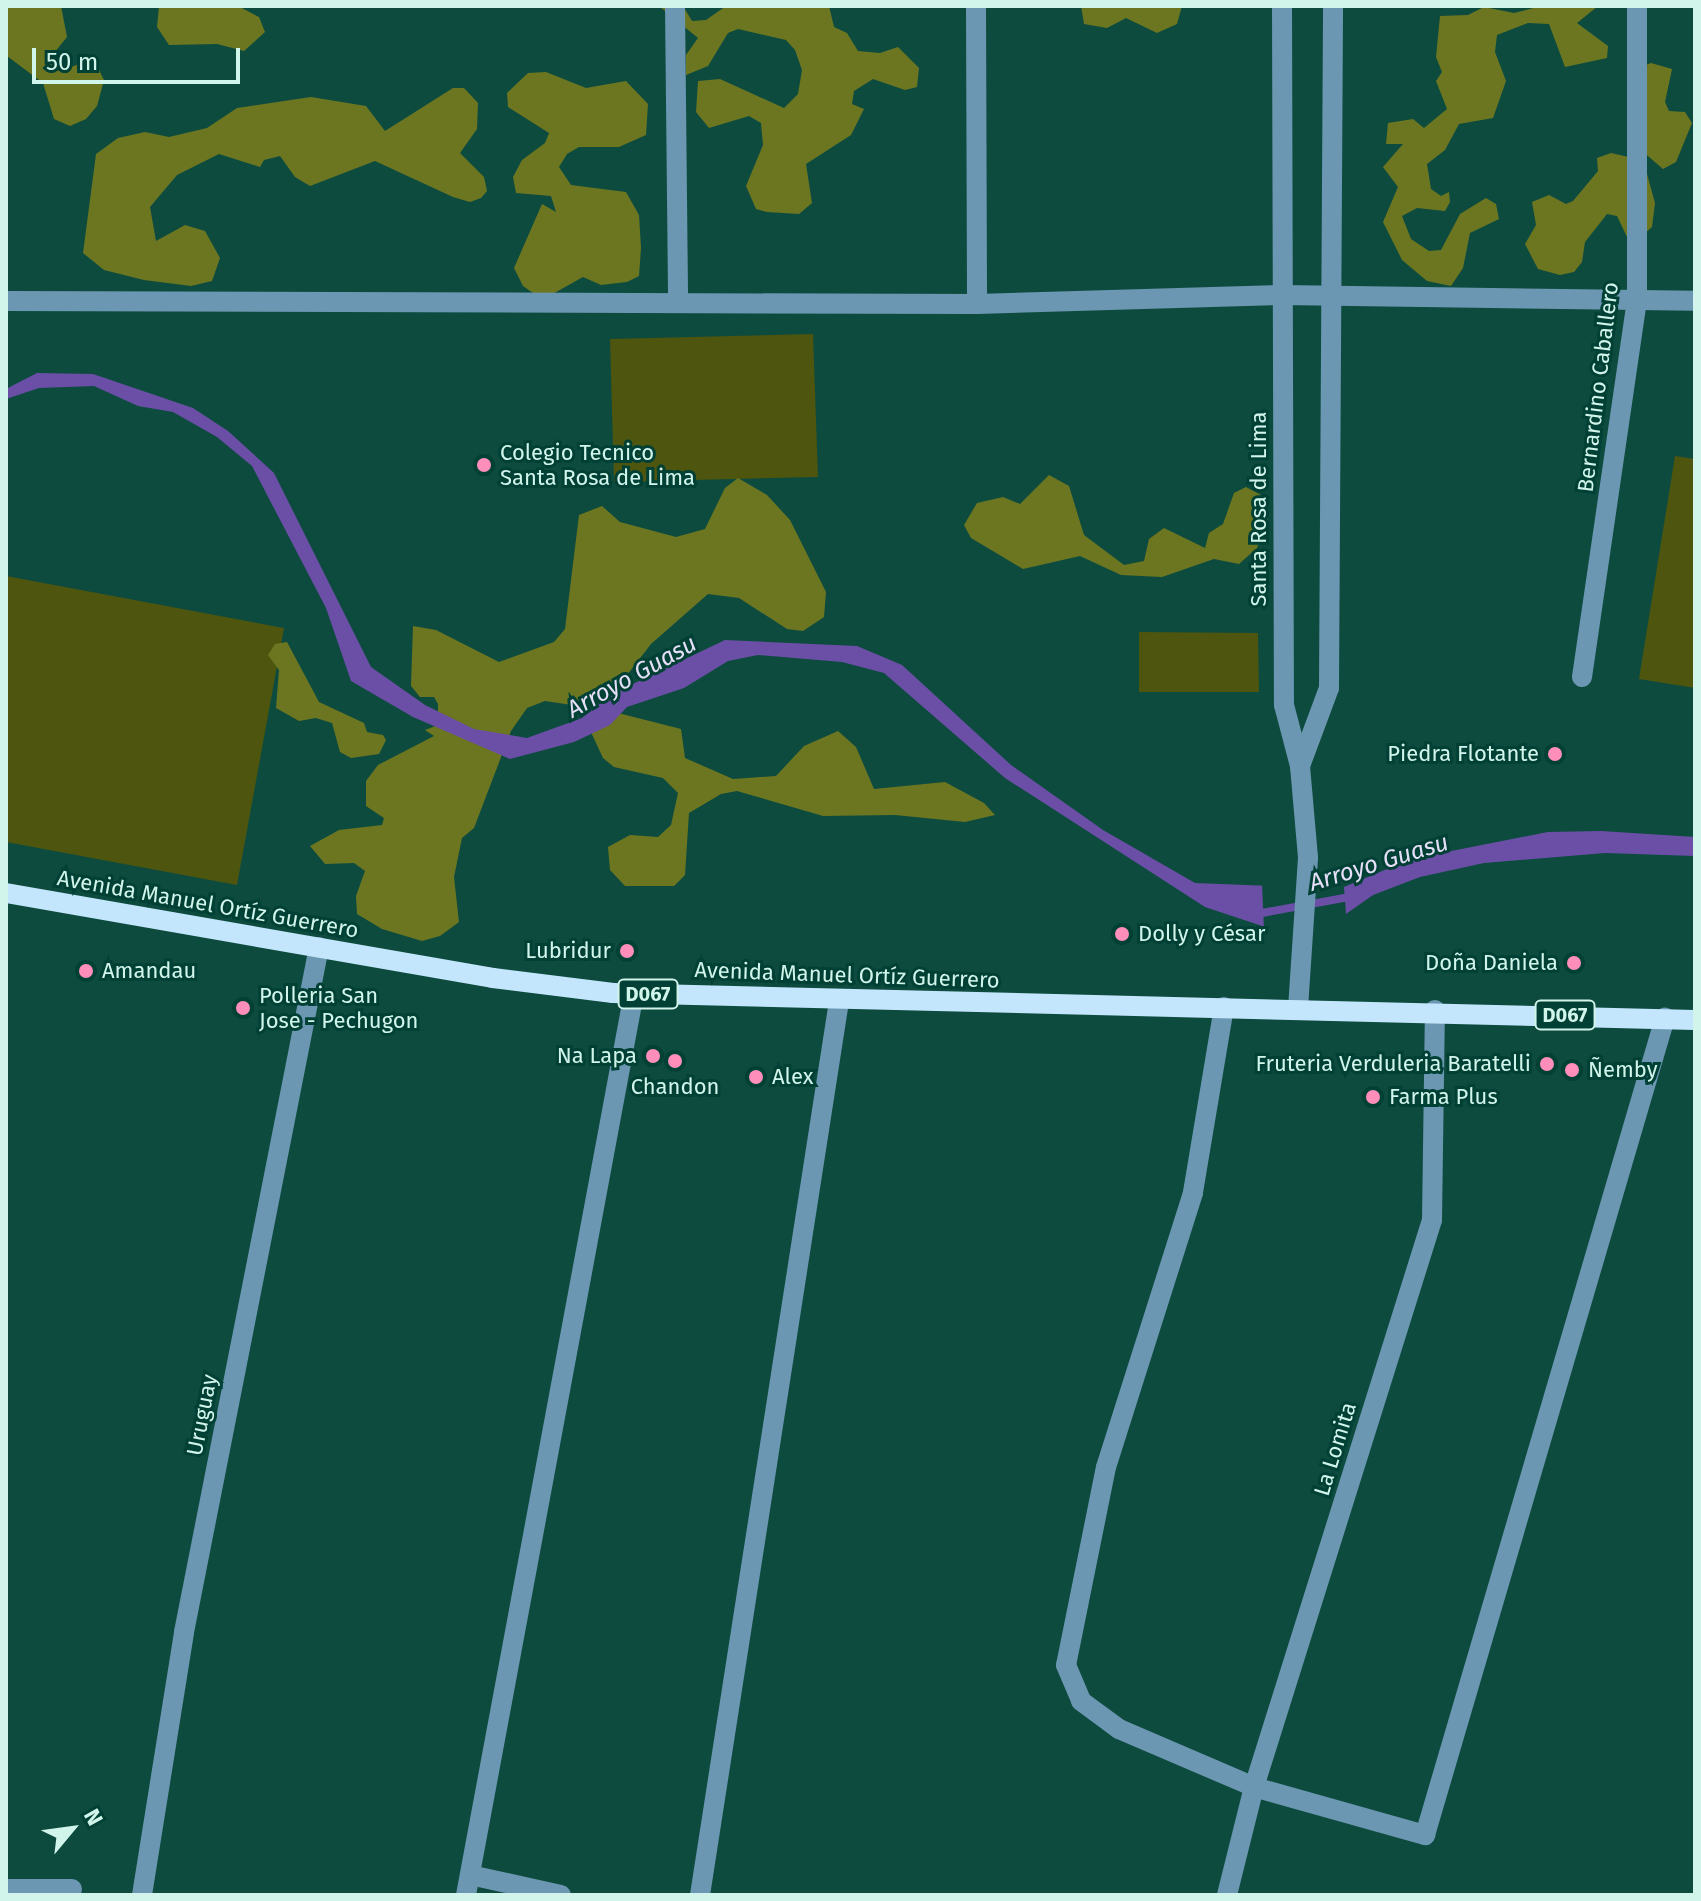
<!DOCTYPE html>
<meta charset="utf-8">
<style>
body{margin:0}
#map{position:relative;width:1701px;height:1901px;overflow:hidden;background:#0e4b3f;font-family:"Fira Sans",sans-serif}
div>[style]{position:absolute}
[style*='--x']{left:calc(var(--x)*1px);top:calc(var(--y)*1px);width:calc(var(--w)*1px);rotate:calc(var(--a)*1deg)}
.green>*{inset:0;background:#4d550e}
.forest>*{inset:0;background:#6c7620}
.water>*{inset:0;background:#6b4fa7}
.pier>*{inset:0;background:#0e4b3f}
.stream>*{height:8px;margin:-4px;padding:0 4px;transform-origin:4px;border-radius:4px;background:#6b4fa7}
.minor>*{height:20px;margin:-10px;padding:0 10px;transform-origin:10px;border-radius:10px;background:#6c97b2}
.major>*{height:20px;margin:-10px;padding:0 10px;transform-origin:10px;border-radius:10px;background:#c4e6fc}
.dots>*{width:22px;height:22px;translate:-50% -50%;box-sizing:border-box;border:4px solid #004035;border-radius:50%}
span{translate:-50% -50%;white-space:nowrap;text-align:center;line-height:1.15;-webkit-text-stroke:6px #004035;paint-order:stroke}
.shield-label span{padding:2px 6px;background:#004035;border:2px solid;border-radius:6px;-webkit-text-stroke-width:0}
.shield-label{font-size:20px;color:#d2f5eb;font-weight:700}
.street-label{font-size:22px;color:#d2f5eb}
.poi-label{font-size:22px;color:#d2f5eb}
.left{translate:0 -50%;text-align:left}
.right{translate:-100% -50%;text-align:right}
.water-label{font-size:24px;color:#e5dff7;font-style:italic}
.frame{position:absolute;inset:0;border:8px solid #d2f5eb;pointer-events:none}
.north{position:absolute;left:32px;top:1789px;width:80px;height:80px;-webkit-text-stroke:6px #004035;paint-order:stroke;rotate:61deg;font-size:22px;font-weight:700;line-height:32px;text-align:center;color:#d2f5eb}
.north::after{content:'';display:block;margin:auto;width:28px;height:36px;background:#d2f5eb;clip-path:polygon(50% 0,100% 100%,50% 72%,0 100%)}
.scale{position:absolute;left:32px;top:48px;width:208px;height:36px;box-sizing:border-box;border:4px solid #d2f5eb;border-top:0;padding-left:10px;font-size:24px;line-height:28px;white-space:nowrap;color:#d2f5eb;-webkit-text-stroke:6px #004035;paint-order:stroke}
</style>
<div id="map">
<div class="green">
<div style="clip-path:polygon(813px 334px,818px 477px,614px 482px,610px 339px)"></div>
<div style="clip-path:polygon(1675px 456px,1695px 459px,1695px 688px,1639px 679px)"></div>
<div style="clip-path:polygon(6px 576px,284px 628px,237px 885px,6px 842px)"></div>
<div style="clip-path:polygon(1139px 632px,1258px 633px,1259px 692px,1139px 692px)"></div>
</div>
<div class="forest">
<div style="clip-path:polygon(12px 6px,61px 6px,67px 37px,50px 58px,57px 71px,94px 60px,104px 80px,97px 106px,86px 119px,70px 126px,54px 119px,43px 83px,7px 56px,6px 9px)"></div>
<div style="clip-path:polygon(159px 6px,238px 6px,259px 17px,265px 32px,244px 51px,217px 44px,169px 45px,157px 27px)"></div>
<div style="clip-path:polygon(659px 6px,683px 6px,692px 21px,706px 20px,726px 6px,829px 6px,834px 27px,847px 33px,858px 51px,880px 53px,898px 47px,919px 68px,917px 87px,905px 90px,873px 79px,854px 91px,852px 104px,864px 109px,851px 135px,806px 164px,812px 203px,799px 214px,767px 212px,756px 209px,746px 186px,763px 145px,761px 123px,749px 116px,709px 128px,696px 112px,698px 81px,720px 79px,784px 108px,798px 94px,802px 70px,795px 50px,786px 40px,738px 29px,728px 33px,708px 66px,686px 75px,686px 55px,698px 38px)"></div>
<div style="clip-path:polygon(1081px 6px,1182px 6px,1177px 24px,1157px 33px,1126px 18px,1107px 28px,1084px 24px)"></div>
<div style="clip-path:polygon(1541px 6px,1598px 6px,1577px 23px,1608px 46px,1607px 58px,1565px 67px,1549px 24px,1528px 23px,1497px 35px,1495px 52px,1506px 81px,1493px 118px,1459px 124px,1445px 150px,1427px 164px,1431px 189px,1441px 196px,1449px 192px,1450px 202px,1445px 211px,1417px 208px,1402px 216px,1411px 239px,1429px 251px,1441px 250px,1460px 214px,1486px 198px,1496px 204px,1499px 219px,1470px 233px,1463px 268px,1451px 286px,1427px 281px,1402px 260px,1383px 222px,1398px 187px,1383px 167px,1403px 144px,1386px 144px,1388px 123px,1413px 119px,1424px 128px,1447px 109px,1436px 81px,1442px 72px,1436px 57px,1440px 16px,1468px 15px,1484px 7px,1514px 13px)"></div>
<div style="clip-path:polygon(1651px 63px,1672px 69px,1665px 102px,1669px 111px,1685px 112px,1692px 123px,1676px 162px,1663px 169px,1641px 150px,1643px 66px)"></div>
<div style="clip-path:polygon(546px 72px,586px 88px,626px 81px,648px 104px,646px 135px,619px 147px,579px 147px,567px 154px,559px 167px,571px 185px,626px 192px,639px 215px,641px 248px,639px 276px,627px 282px,601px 285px,583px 277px,549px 296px,536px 295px,523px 286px,514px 268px,542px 204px,556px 212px,551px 196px,516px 193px,513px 177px,522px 160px,545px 143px,549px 133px,508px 107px,507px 93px,528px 73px)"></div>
<div style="clip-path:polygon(453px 88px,464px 88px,478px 103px,477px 129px,460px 153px,484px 177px,487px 191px,481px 198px,470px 202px,453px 197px,375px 161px,310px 186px,295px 177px,280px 156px,264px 160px,260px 167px,219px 154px,177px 175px,150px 207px,156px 241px,185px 225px,205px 231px,220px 258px,212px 281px,191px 286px,144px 280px,104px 270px,83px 253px,96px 154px,118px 138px,145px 132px,169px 137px,207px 128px,237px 108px,311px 97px,366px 106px,385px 131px)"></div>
<div style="clip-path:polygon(1611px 153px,1637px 159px,1647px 174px,1655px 203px,1652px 227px,1638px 239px,1628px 239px,1617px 216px,1607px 214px,1585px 242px,1582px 262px,1574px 272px,1560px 275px,1538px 269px,1525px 244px,1536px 225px,1532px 202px,1549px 195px,1566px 204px,1573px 201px,1598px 171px,1597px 158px)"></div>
<div style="clip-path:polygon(1049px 475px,1069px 486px,1084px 535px,1124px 565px,1144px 561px,1149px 539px,1164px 528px,1205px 548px,1209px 533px,1223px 524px,1234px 493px,1246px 487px,1261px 495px,1268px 521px,1257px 548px,1239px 564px,1214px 559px,1162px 577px,1121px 575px,1080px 556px,1023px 569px,971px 538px,964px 525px,977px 503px,1003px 497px,1020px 504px)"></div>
<div style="clip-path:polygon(738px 478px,767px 495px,790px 520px,826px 592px,824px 617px,803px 631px,787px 629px,739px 598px,708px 594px,651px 644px,627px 675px,572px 705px,545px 701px,527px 708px,511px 731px,474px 828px,462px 838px,454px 877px,459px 922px,440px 936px,422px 941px,382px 929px,357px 914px,356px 896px,365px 871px,354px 863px,325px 864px,310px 846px,339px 830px,382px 825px,384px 818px,366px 806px,366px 781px,378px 765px,434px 736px,425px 730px,438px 725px,438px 704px,434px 697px,420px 697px,411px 686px,413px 626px,436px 630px,499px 662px,554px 642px,565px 629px,579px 515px,602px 506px,620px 522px,676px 537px,705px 529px,725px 488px)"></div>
<div style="clip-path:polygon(287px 642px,319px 702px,364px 723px,367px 732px,383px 735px,386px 740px,379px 754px,351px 758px,340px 752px,332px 723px,316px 718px,299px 721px,276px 708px,279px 670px,268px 655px,275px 644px)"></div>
<div style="clip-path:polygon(618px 713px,681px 729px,685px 758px,733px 779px,776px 776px,804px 746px,838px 731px,856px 747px,874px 789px,945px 782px,984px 803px,995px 815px,965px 822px,895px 815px,823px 816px,737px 791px,721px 794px,689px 813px,685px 875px,674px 886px,625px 886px,610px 870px,608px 847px,630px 835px,658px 837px,671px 825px,678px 793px,663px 778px,614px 767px,603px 758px,590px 730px)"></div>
</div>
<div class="water">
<div style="clip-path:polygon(37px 373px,93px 374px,193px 408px,228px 431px,274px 473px,371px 667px,425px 705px,474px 729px,527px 738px,582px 718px,612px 694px,725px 640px,857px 646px,902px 665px,1011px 765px,1103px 830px,1195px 883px,1271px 886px,1274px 930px,1205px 907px,1005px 778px,884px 673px,842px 662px,758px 655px,728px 661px,684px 688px,627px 707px,610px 725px,574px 742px,510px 759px,413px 717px,351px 681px,326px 608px,252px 466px,217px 437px,173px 412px,138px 406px,94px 386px,39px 388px,6px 399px,6px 389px)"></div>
<div style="clip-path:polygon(1601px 831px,1695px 837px,1695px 856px,1605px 853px,1484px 863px,1420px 877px,1373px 895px,1346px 914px,1344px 887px,1411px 859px,1548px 832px)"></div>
</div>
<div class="pier">
<div style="clip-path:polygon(1271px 882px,1278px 930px,1274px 934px,1264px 931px,1262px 883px)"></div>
</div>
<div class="stream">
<div style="--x:1262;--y:913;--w:95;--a:-10.4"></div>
</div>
<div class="minor">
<div style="--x:675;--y:6;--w:293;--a:89.4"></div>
<div style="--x:976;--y:6;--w:298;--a:89.8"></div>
<div style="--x:1282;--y:6;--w:699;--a:89.84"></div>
<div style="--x:1284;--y:705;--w:63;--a:75.3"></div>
<div style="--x:1300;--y:766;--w:92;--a:85"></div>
<div style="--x:1308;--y:858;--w:150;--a:93.8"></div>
<div style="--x:6;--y:301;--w:971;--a:0.18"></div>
<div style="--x:977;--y:304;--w:305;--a:-1.7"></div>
<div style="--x:1282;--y:295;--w:413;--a:0.8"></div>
<div style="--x:1582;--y:677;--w:380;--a:-81.7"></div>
<div style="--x:1637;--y:301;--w:295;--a:-90"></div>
<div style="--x:1300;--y:766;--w:83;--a:-69.6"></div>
<div style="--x:1329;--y:688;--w:682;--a:-89.66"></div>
<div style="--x:1224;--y:1007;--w:189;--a:99.5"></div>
<div style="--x:1193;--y:1193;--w:287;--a:107.6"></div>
<div style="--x:1106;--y:1467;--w:202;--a:101.4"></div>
<div style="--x:1066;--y:1665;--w:39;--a:67"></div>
<div style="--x:1081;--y:1701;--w:47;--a:36.4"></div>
<div style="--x:1119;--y:1729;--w:147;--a:23.2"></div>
<div style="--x:1254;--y:1787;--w:178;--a:15.7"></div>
<div style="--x:1425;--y:1835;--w:852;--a:-73.63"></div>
<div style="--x:470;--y:1875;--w:93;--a:12.4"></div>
<div style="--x:6;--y:1889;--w:66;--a:0"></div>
<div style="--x:142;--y:1895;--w:266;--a:-80.9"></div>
<div style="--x:184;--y:1632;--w:698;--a:-78.85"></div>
<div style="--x:466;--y:1895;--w:918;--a:-79.45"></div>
<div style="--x:700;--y:1895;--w:905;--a:-81.16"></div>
<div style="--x:1227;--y:1895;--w:111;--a:-76"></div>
<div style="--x:1254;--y:1787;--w:594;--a:-72.57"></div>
<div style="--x:1432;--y:1220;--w:210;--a:-89.2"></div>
</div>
<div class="major">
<div style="--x:6;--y:893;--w:494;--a:9.9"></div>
<div style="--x:493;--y:978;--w:121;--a:7.1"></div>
<div style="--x:613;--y:993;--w:1082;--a:1.43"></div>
</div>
<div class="dots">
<div style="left:484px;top:465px;background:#ff8eba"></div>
<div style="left:1555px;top:754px;background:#ff8eba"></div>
<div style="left:1122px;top:934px;background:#ff8eba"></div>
<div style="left:627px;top:951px;background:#ff8eba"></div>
<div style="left:1574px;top:963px;background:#ff8eba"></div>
<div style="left:86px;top:971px;background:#ff8eba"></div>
<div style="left:243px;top:1008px;background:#ff8eba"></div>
<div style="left:653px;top:1056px;background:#ff8eba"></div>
<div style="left:675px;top:1061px;background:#ff8eba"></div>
<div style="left:1547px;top:1064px;background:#ff8eba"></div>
<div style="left:1572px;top:1070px;background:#ff8eba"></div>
<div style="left:756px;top:1077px;background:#ff8eba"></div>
<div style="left:1373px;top:1097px;background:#ff8eba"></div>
</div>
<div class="shield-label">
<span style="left:648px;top:994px">D067</span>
<span style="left:1565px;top:1015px">D067</span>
</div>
<div class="street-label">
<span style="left:1598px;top:387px;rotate:-83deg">Bernardino Caballero</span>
<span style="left:1259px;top:509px;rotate:-90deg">Santa Rosa de Lima</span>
<span style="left:208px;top:904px;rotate:10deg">Avenida Manuel Ortíz Guerrero</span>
<span style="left:847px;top:975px;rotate:2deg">Avenida Manuel Ortíz Guerrero</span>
<span style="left:202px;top:1415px;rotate:-79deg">Uruguay</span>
<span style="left:1335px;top:1449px;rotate:-73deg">La Lomita</span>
</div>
<div class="poi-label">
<span class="left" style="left:500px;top:465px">Colegio Tecnico<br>Santa Rosa de Lima</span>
<span class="right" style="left:1539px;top:754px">Piedra Flotante</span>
<span class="left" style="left:1138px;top:934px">Dolly y César</span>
<span class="right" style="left:611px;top:951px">Lubridur</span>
<span class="right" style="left:1558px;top:963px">Doña Daniela</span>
<span class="left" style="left:102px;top:971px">Amandau</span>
<span class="left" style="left:259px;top:1008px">Polleria San<br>Jose - Pechugon</span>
<span class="right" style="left:637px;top:1056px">Na Lapa</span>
<span class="right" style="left:1531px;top:1064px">Fruteria Verduleria Baratelli</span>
<span class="left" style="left:1588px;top:1070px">Ñemby</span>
<span class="left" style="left:772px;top:1077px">Alex</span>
<span style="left:675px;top:1087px">Chandon</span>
<span class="left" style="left:1389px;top:1097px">Farma Plus</span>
</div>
<div class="water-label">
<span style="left:632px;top:677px;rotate:-29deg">Arroyo Guasu</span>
<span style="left:1379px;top:863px;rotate:-17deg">Arroyo Guasu</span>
</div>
<div class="frame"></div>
<div class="north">N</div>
<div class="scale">50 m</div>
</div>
